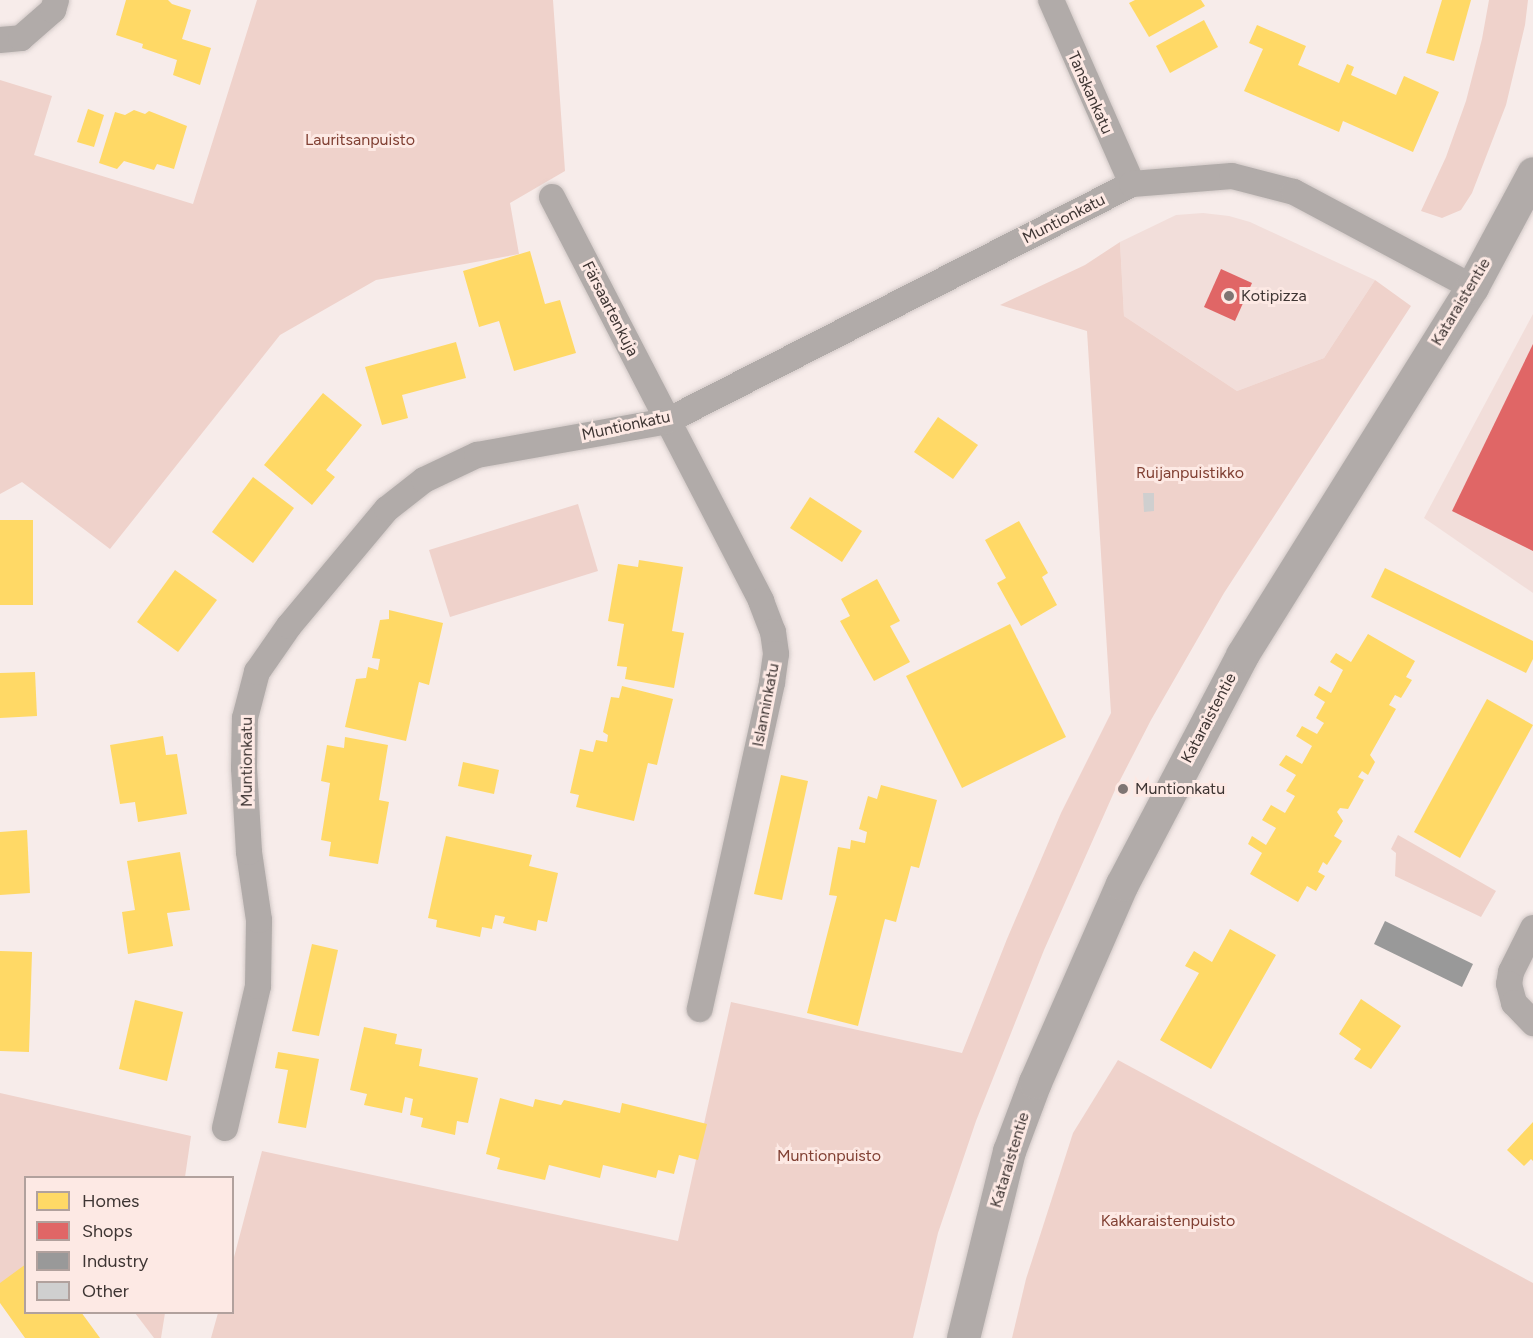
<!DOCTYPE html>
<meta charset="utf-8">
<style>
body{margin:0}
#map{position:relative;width:1533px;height:1338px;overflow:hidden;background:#f7ecea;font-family:Figtree,sans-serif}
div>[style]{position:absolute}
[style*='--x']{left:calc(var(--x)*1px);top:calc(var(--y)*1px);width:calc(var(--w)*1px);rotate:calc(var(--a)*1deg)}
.built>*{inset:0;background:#f2deda}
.green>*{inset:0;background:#efd2cb}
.homes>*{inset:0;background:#ffd966}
.shops>*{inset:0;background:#e06666}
.industry>*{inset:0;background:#999}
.building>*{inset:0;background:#cfcfcf}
.roads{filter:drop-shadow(0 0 2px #d1c8c6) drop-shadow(0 0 2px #d1c8c6)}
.street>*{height:26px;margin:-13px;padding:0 13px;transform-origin:13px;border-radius:13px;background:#b1aba9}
.secondary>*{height:33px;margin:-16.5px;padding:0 16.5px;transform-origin:16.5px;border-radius:16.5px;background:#b1aba9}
.dots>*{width:16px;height:16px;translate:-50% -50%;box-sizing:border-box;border:3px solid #fde9e4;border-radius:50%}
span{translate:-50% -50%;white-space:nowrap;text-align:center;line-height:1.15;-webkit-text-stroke:6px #fde9e4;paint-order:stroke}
.street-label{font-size:16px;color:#3e3533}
.park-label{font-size:16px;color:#814033}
.poi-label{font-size:16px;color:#3e3533}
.left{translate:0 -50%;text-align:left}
.legend{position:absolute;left:24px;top:1176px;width:210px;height:138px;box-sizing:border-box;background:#fde9e4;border:2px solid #b1a19d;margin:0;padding:8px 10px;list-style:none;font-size:18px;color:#3e3533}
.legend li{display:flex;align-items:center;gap:12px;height:30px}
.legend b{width:30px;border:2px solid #b1a19d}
</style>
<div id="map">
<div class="built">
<div style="clip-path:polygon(1203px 213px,1229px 216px,1250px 222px,1375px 280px,1324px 358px,1237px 391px,1124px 316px,1120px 242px,1176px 215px)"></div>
<div style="clip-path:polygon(1533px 314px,1533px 593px,1424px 518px)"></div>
</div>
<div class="green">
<div style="clip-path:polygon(257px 0,553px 0,565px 171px,510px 203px,519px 254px,376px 280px,280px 335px,110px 549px,22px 482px,0 494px,0 80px,52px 96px,34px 155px,193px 204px)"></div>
<div style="clip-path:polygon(1489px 0,1528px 0,1525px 25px,1506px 105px,1472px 193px,1461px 210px,1442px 218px,1421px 211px,1446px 157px,1466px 101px,1482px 39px)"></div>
<div style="clip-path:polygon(1120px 242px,1124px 316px,1237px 391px,1324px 358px,1375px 280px,1411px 306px,1224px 593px,1151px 720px,1115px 790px,1044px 950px,976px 1121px,938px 1233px,913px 1338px,211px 1338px,218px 1313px,232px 1312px,233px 1261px,262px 1151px,678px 1241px,731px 1002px,962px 1053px,1007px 939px,1061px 813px,1111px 713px,1087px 331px,1000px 305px,1085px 265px)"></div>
<div style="clip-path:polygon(578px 504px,598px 571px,450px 617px,429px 550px)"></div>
<div style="clip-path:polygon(1398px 835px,1496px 891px,1481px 917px,1395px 876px,1396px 853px,1391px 849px)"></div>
<div style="clip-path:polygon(1118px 1060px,1533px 1283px,1533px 1338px,1012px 1338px,1026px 1279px,1073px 1133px)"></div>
<div style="clip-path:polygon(0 1093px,191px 1136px,185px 1177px,26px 1178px,25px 1266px,0 1285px)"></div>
<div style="clip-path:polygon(135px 1313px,165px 1313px,161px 1338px,154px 1338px)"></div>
</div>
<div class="homes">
<div style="clip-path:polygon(126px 0,168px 0,172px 4px,191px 10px,182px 39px,211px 48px,200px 85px,173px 75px,177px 60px,142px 48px,143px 44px,116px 35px)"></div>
<div style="clip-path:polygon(1135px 0,1201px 0,1205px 6px,1149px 37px,1129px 3px)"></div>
<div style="clip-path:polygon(1442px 0,1471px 0,1454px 61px,1426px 53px)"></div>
<div style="clip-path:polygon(1204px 20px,1218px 47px,1170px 73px,1156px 46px)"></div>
<div style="clip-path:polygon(1257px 25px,1306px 46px,1298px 65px,1339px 83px,1347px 64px,1354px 67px,1351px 75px,1396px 95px,1404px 76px,1439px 92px,1413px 152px,1343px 121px,1339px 132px,1244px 91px,1263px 49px,1249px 43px)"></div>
<div style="clip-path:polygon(88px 109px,104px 115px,94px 147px,77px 142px)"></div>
<div style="clip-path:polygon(134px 110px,145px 114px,149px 111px,187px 126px,174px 169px,157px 164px,154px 170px,124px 161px,117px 169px,99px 163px,115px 112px,125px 115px)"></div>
<div style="clip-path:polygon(530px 251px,545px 304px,560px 300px,576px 353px,514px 371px,499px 321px,479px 327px,463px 271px)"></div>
<div style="clip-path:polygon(456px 342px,466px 378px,402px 395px,408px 418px,382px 425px,365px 367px)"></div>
<div style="clip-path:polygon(323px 393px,362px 425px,326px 470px,335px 477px,312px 505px,264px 465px)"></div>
<div style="clip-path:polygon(938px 417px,978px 445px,953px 479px,914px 452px)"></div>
<div style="clip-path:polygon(253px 477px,294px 508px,253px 563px,212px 532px)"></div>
<div style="clip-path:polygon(810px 497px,862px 531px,842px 562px,790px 528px)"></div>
<div style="clip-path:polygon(0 520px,33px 520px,33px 605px,0 605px)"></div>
<div style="clip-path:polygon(1019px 521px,1048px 573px,1042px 577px,1057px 605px,1021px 626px,997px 583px,1006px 578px,985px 540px)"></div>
<div style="clip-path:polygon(639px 560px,683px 567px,672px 631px,684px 633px,674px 688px,625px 679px,627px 667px,617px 666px,624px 624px,608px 621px,618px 564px,638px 567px)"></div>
<div style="clip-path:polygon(1385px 568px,1533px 641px,1533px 659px,1526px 673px,1371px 597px)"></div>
<div style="clip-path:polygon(175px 570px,217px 600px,178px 652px,137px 622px)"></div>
<div style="clip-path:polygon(877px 579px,900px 621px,890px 626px,910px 662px,874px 681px,840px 621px,850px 616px,841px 599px)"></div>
<div style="clip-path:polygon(389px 610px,443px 623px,429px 685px,419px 682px,406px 741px,345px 727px,356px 679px,366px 678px,368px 667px,378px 670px,380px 659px,372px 658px,380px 620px,389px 619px)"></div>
<div style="clip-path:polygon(1010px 624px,1066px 737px,962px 788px,906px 676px)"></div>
<div style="clip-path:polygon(1368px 634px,1415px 661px,1406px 677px,1412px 680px,1401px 698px,1395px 695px,1389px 705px,1396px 709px,1370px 755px,1375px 762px,1368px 775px,1362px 771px,1358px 777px,1364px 780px,1348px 809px,1340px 808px,1337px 812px,1343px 821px,1334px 836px,1342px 841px,1327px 865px,1323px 862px,1318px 872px,1325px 876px,1316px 891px,1307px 886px,1298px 902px,1250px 874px,1262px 853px,1248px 844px,1252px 836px,1266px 845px,1276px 828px,1262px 820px,1271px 805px,1285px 813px,1295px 796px,1286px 791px,1296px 775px,1279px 765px,1286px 755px,1302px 764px,1312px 746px,1296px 736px,1302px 726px,1317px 734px,1324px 723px,1316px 718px,1325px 702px,1314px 695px,1319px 686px,1331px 693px,1343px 670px,1330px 662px,1336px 653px,1351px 662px)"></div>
<div style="clip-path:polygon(35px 672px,37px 716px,0 718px,0 673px)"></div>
<div style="clip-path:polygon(622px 686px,673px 699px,657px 765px,648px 763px,634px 821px,576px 807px,579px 795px,570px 793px,580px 749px,593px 752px,596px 740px,607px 742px,608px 735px,603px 732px,611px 697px,619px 698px)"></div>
<div style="clip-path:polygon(1487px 699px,1533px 725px,1460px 858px,1414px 832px)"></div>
<div style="clip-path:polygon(163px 736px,166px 755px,177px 754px,187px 814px,138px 822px,135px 802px,120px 804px,110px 745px)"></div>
<div style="clip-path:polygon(345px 737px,388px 745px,379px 800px,389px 802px,378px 864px,329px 856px,331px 842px,321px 840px,330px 783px,321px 781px,327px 745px,344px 748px)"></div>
<div style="clip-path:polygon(463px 762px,499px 770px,494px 794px,458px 786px)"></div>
<div style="clip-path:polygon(781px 775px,808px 781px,782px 900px,754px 894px)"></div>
<div style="clip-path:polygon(881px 785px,937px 800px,919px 868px,911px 866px,896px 922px,885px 919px,858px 1026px,807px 1013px,837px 896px,829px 895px,838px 847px,850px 849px,851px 840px,865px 843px,867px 832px,859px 829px,868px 796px,877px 799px)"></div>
<div style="clip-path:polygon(27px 830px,30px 893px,0 895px,0 832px)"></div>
<div style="clip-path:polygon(446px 836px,532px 855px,529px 866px,558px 873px,547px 922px,538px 920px,536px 931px,503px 923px,505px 917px,495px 915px,492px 929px,482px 927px,480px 937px,436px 927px,437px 920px,428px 918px)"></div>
<div style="clip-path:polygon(180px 852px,190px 910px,167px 913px,173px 946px,128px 954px,122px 912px,135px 910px,127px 861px)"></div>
<div style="clip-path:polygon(1230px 929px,1276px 955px,1211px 1069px,1160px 1040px,1199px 973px,1185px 966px,1194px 951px,1212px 962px)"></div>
<div style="clip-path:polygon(312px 944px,338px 950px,319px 1036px,292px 1031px)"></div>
<div style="clip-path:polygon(0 951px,32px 952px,29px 1052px,0 1051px)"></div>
<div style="clip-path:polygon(1361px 999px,1401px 1026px,1371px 1069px,1354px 1059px,1361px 1049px,1339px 1034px)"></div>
<div style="clip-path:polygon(135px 1000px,183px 1012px,167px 1081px,119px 1069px)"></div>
<div style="clip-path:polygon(364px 1027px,397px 1034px,395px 1044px,422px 1049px,419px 1066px,478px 1078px,468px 1123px,457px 1121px,455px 1135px,421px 1127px,423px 1118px,410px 1115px,413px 1099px,405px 1097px,402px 1113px,364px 1105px,367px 1094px,350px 1090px)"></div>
<div style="clip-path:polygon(278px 1052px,319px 1059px,306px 1128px,278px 1123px,288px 1070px,275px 1068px)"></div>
<div style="clip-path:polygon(500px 1098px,533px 1107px,535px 1099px,561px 1105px,564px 1100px,620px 1113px,622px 1103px,707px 1124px,698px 1160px,679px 1155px,674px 1174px,658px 1170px,656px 1178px,603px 1165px,600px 1178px,549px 1165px,545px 1180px,497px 1169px,500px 1158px,486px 1154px)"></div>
<div style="clip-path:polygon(1533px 1122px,1533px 1161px,1531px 1159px,1524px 1166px,1507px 1150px)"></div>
<div style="clip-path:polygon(26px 1264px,26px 1312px,81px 1312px,100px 1338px,25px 1338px,0 1303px,0 1283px)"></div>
</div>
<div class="shops">
<div style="clip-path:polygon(1221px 269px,1252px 283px,1235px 321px,1204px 307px)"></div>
<div style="clip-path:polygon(1533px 344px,1533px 551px,1452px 511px)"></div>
</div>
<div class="industry">
<div style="clip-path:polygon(1385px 921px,1473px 964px,1462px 987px,1374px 944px)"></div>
</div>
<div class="building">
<div style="clip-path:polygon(1143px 493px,1154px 493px,1154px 511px,1144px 512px)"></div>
</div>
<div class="roads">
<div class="street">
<div style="--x:1051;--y:0;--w:201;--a:66.2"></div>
<div style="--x:0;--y:40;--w:21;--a:-5"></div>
<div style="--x:21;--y:38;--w:43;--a:-41.2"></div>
<div style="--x:53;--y:10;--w:10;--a:-73"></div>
<div style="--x:552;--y:197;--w:455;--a:62.6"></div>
<div style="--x:761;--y:601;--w:33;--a:69"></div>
<div style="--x:773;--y:632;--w:22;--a:82"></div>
<div style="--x:776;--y:654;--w:29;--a:98"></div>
<div style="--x:772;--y:683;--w:334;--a:102.5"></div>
<div style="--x:1533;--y:928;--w:49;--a:116.6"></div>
<div style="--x:1511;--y:972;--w:12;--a:99"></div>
<div style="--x:1509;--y:984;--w:20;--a:75"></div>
<div style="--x:1514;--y:1003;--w:28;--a:46"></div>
<div style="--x:225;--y:1128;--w:146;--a:-76.9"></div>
<div style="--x:258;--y:986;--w:66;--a:-89.1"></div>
<div style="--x:259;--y:920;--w:69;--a:-98.4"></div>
<div style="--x:249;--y:852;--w:84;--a:-93.4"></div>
<div style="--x:244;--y:768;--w:50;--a:-88.9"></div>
<div style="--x:245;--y:718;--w:48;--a:-75.4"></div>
<div style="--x:257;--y:672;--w:56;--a:-55.2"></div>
<div style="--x:289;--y:626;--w:153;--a:-50.1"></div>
<div style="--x:387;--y:509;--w:47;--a:-38.1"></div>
<div style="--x:424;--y:480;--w:59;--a:-25.3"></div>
<div style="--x:477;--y:455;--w:193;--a:-10.1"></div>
<div style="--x:667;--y:421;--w:522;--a:-27.01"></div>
<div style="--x:1132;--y:184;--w:100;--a:-4.6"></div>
<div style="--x:1232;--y:176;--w:64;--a:14.5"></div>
<div style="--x:1294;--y:192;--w:202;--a:28.1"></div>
</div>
<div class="secondary">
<div style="--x:963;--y:1338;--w:193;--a:-76.2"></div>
<div style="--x:1009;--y:1151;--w:74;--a:-69.4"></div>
<div style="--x:1035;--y:1082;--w:216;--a:-66.3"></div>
<div style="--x:1122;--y:884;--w:259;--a:-62.3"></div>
<div style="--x:1242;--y:655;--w:434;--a:-58"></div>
<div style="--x:1472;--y:287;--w:129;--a:-61.8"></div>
</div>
</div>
<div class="dots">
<div style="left:1229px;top:296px;background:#7f7573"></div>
<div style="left:1123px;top:789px;background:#7f7573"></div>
</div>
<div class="street-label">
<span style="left:1090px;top:93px;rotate:66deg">Tanskankatu</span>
<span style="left:1064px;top:219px;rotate:-27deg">Muntionkatu</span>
<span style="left:1461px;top:302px;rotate:-59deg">Kataraistentie</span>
<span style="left:610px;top:309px;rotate:63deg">Färsaartenkuja</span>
<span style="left:626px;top:426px;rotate:-12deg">Muntionkatu</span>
<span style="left:766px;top:705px;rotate:-79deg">Islanninkatu</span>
<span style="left:1209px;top:718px;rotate:-62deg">Kataraistentie</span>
<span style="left:247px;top:762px;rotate:-90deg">Muntionkatu</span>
<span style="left:1010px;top:1160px;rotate:-73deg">Kataraistentie</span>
</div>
<div class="park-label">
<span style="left:360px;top:140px">Lauritsanpuisto</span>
<span style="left:1190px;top:473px">Ruijanpuistikko</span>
<span style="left:829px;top:1156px">Muntionpuisto</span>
<span style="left:1168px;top:1221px">Kakkaraistenpuisto</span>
</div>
<div class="poi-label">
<span class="left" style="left:1241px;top:296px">Kotipizza</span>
<span class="left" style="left:1135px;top:789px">Muntionkatu</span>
</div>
<ul class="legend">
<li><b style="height:16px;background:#ffd966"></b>Homes</li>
<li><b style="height:16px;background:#e06666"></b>Shops</li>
<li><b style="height:16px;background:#999"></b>Industry</li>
<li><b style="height:16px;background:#cfcfcf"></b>Other</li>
</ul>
</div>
